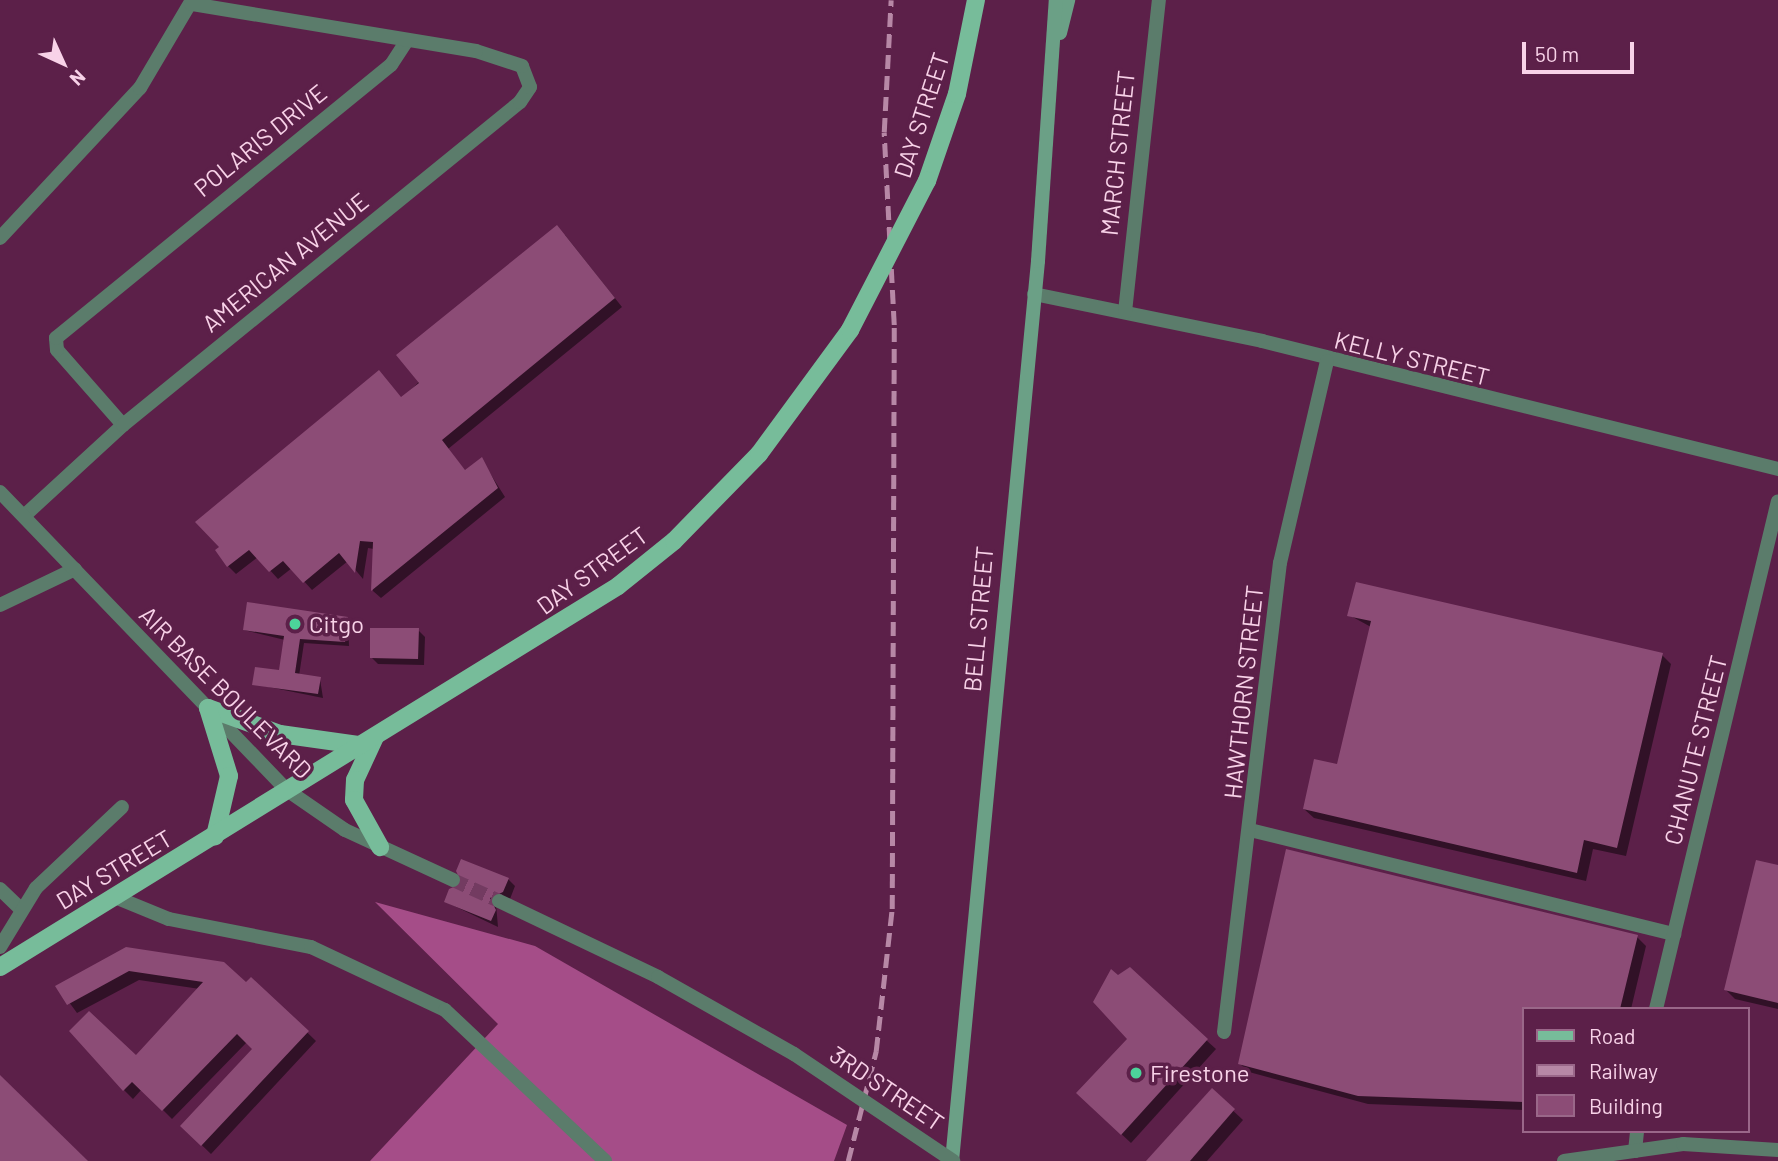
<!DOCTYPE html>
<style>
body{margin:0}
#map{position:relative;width:1778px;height:1161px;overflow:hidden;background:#5c2049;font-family:Barlow,sans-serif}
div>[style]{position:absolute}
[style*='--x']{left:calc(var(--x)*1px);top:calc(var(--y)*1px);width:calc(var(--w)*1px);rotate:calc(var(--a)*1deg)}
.forest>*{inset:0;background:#a54d88}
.shadow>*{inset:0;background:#0007}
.building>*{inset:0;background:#8c4c76}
.minor-tunnel>*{height:14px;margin-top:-7px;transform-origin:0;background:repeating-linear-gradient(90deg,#733b61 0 14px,transparent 0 21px)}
.minor>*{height:14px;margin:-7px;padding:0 7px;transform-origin:7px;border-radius:7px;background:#5b7c6b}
.tertiary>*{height:14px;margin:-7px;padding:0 7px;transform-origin:7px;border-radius:7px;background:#5b7c6b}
.secondary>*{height:14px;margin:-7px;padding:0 7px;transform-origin:7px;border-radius:7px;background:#6ba086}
.primary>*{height:18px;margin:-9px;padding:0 9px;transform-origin:9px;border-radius:9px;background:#77bc9a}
.rail>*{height:4.5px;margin-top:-2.25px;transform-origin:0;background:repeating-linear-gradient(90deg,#b788a6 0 14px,transparent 0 21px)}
.minor-bridge>*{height:14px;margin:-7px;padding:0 7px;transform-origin:7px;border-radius:7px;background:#5b7c6b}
.primary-bridge>*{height:18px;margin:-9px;padding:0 9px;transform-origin:9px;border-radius:9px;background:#77bc9a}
.dots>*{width:19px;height:19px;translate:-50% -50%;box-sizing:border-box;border:4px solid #5c2049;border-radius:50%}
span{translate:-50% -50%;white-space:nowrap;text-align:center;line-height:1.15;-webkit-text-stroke:7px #5c2049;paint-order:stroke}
.street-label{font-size:24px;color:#f8d2e8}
.poi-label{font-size:24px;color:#f8d2e8}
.left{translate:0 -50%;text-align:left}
.legend{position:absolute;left:1522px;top:1007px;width:228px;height:126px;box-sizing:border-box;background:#5c2049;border:2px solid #9a6789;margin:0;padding:9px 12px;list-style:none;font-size:21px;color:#f8d2e8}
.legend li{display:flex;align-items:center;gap:14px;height:35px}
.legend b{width:35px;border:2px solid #9a6789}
.north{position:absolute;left:28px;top:28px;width:70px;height:70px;-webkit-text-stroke:5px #5c2049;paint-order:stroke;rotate:135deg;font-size:19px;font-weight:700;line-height:28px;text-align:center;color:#f8d2e8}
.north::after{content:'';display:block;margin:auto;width:24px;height:32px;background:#f8d2e8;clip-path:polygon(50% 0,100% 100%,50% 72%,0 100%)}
.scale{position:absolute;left:1522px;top:42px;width:112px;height:32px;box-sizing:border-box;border:4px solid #f8d2e8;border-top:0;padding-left:9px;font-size:21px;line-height:24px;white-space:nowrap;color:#f8d2e8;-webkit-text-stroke:5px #5c2049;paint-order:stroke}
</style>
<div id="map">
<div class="forest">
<div style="clip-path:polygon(375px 902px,535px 946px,847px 1125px,834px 1161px,370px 1161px,498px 1024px)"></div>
</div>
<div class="shadow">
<div style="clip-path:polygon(565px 235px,622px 307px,448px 449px,466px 472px,481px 459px,505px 497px,381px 598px,373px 591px,374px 549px,368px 548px,363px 579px,348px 561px,312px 590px,292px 568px,278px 579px,258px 557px,236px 574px,228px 566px,379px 372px,402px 399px)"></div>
<div style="clip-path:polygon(1349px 615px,1662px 655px,1671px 664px,1626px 856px,1593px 849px,1586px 881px,1314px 818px,1304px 809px,1338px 766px,1371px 627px)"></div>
<div style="clip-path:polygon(348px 619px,349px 646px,304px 643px,299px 676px,320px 679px,323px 698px,254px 684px,280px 672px,285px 640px,244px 630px)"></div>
<div style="clip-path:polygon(418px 630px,425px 637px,424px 665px,378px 664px,371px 657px)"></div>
<div style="clip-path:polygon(1778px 867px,1778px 1009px,1735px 999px,1726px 990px)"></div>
<div style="clip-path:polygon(508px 879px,515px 886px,510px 899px,496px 904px,498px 927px,446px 902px)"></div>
<div style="clip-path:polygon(1637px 937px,1646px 946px,1631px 1009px,1524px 1009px,1524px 1110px,1368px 1104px,1249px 1072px,1239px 1063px)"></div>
<div style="clip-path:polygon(126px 949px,246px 984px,252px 979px,316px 1041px,211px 1154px,182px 1126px,254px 1049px,247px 1042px,172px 1119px,142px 1089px,133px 1099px,124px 1090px,136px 1058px,200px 989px,139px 980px,77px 1013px,58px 987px)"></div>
<div style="clip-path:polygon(1129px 1039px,1206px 1040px,1216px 1049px,1131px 1143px,1088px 1103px)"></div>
<div style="clip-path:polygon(1212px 1091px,1243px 1120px,1207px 1161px,1149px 1161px)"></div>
</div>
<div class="building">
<div style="clip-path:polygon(557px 225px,615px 298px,442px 440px,465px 470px,482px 457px,498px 488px,371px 591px,373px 542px,360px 541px,355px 573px,339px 553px,303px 583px,283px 561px,269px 572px,249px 550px,227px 567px,215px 550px,219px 547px,195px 522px,379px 370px,401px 397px,419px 383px,396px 355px)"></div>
<div style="clip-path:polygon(1356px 582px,1663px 653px,1617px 848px,1584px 840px,1577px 873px,1303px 809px,1314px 759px,1337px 764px,1371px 621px,1347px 616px)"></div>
<div style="clip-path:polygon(247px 602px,348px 617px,345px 642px,300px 639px,295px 673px,321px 677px,318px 694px,252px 685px,255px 667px,279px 670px,284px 636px,243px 630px)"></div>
<div style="clip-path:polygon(370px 628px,419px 628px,418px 659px,370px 658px)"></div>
<div style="clip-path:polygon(1286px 849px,1638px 935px,1620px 1009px,1524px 1009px,1524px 1102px,1358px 1096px,1238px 1064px)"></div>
<div style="clip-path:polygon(461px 859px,509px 878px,503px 892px,490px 898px,496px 910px,491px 921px,444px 902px,449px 889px,462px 883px,456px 871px)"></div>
<div style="clip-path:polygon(1756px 860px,1778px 865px,1778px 1003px,1724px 990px)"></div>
<div style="clip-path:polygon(126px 947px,224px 962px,246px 982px,251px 977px,309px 1031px,201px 1146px,180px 1126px,252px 1049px,237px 1034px,162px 1111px,132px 1082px,123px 1091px,69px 1031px,89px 1011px,136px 1055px,203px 982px,129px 971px,67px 1005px,55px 986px)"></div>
<div style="clip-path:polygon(1130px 967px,1208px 1039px,1121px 1135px,1076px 1093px,1127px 1039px,1093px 1002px,1111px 969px,1118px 975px)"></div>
<div style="clip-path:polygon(0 1075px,88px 1161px,0 1161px)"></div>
<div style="clip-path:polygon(1212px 1088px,1235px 1109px,1190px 1161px,1146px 1161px)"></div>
</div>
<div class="minor-tunnel">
<div style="--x:453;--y:880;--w:51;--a:24.5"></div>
</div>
<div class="minor">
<div style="--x:0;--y:238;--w:205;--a:-47"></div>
<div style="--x:140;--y:88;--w:102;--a:-59.4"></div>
<div style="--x:1034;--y:294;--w:233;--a:11.6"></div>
<div style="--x:1262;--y:341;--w:532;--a:13.93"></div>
<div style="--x:1125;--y:312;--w:314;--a:-83.8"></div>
<div style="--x:123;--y:425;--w:100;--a:-131.3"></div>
<div style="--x:57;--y:350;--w:12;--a:-95"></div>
<div style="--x:56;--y:338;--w:432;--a:-39.2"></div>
<div style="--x:391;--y:65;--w:27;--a:-57"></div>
<div style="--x:24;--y:516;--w:134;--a:-42.6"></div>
<div style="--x:123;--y:425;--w:512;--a:-39.13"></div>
<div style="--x:520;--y:102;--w:18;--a:-56"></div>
<div style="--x:530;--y:87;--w:22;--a:-111"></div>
<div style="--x:522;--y:66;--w:48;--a:-161.9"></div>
<div style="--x:476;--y:51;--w:289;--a:-170.6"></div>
<div style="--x:0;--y:605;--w:83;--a:-25.6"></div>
<div style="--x:287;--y:790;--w:70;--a:34.6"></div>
<div style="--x:345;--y:830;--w:119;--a:24.8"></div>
<div style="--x:1250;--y:830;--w:437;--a:13.8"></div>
<div style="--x:0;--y:889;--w:29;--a:44"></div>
<div style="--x:115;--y:897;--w:58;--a:22.2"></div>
<div style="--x:169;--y:919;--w:145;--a:11.2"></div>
<div style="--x:311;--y:947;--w:148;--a:25.2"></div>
<div style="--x:445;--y:1010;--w:220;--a:43.3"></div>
<div style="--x:499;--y:901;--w:176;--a:25.5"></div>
<div style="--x:658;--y:977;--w:156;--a:29.5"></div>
<div style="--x:0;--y:947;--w:69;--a:-58.6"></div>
<div style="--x:36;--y:888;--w:118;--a:-43.3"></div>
<div style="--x:1656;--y:1009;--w:522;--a:-76.5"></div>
<div style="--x:1224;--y:1032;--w:472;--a:-83.2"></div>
<div style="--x:1280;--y:563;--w:207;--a:-76.9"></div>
<div style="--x:1635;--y:1151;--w:20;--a:-84"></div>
<div style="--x:1564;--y:1161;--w:120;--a:-8.1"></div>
<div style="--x:1683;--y:1144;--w:95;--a:3.6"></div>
</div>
<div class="tertiary">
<div style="--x:0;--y:492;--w:414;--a:46.1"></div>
</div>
<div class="secondary">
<div style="--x:1060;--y:33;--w:34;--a:-76"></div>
<div style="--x:952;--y:1161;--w:904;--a:-84.54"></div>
<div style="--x:1038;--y:261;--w:262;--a:-86.1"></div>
</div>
<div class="primary">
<div style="--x:927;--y:181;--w:92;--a:-71"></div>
<div style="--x:957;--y:94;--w:96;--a:-78.6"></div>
<div style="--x:208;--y:708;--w:77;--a:19.9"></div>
<div style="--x:280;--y:734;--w:79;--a:8"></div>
<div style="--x:208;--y:708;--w:71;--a:72.8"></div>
<div style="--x:229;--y:776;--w:62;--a:103.1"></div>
<div style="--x:375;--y:737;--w:47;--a:114.9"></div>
<div style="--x:355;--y:780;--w:20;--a:93"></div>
<div style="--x:354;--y:800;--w:54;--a:61"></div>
<div style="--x:0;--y:967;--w:726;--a:-31.65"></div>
<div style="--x:618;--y:586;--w:72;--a:-38.8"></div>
<div style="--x:674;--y:541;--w:122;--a:-45.7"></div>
<div style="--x:759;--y:454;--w:154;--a:-53.7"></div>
</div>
<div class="rail">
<div style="--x:848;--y:1161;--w:114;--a:-75.7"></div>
<div style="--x:876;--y:1051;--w:143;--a:-83.6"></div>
<div style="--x:892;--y:909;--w:584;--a:-89.8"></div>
<div style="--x:894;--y:325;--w:193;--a:-93"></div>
<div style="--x:884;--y:132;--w:132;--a:-87"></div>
</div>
<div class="minor-bridge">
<div style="--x:794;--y:1054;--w:192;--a:33.9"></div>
</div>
<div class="primary-bridge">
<div style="--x:850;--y:330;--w:168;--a:-62.7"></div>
</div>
<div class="dots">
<div style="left:295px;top:624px;background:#4cd39a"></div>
<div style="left:1136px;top:1073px;background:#4cd39a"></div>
</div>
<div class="street-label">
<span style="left:921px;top:115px;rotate:-72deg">DAY STREET</span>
<span style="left:260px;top:140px;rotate:-39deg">POLARIS DRIVE</span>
<span style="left:1117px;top:153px;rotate:-84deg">MARCH STREET</span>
<span style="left:285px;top:262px;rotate:-39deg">AMERICAN AVENUE</span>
<span style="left:1412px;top:358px;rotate:14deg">KELLY STREET</span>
<span style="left:592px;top:570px;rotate:-36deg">DAY STREET</span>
<span style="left:978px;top:619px;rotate:-85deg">BELL STREET</span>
<span style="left:226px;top:692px;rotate:45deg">AIR BASE BOULEVARD</span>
<span style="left:1243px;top:692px;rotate:-84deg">HAWTHORN STREET</span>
<span style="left:1695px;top:750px;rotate:-76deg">CHANUTE STREET</span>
<span style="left:114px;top:869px;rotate:-31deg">DAY STREET</span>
<span style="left:887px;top:1088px;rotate:34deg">3RD STREET</span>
</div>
<div class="poi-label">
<span class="left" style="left:309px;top:624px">Citgo</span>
<span class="left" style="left:1150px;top:1073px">Firestone</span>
</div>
<ul class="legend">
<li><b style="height:9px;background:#77bc9a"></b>Road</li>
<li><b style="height:9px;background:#b788a6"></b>Railway</li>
<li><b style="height:19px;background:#8c4c76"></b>Building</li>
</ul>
<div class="north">N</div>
<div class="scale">50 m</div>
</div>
